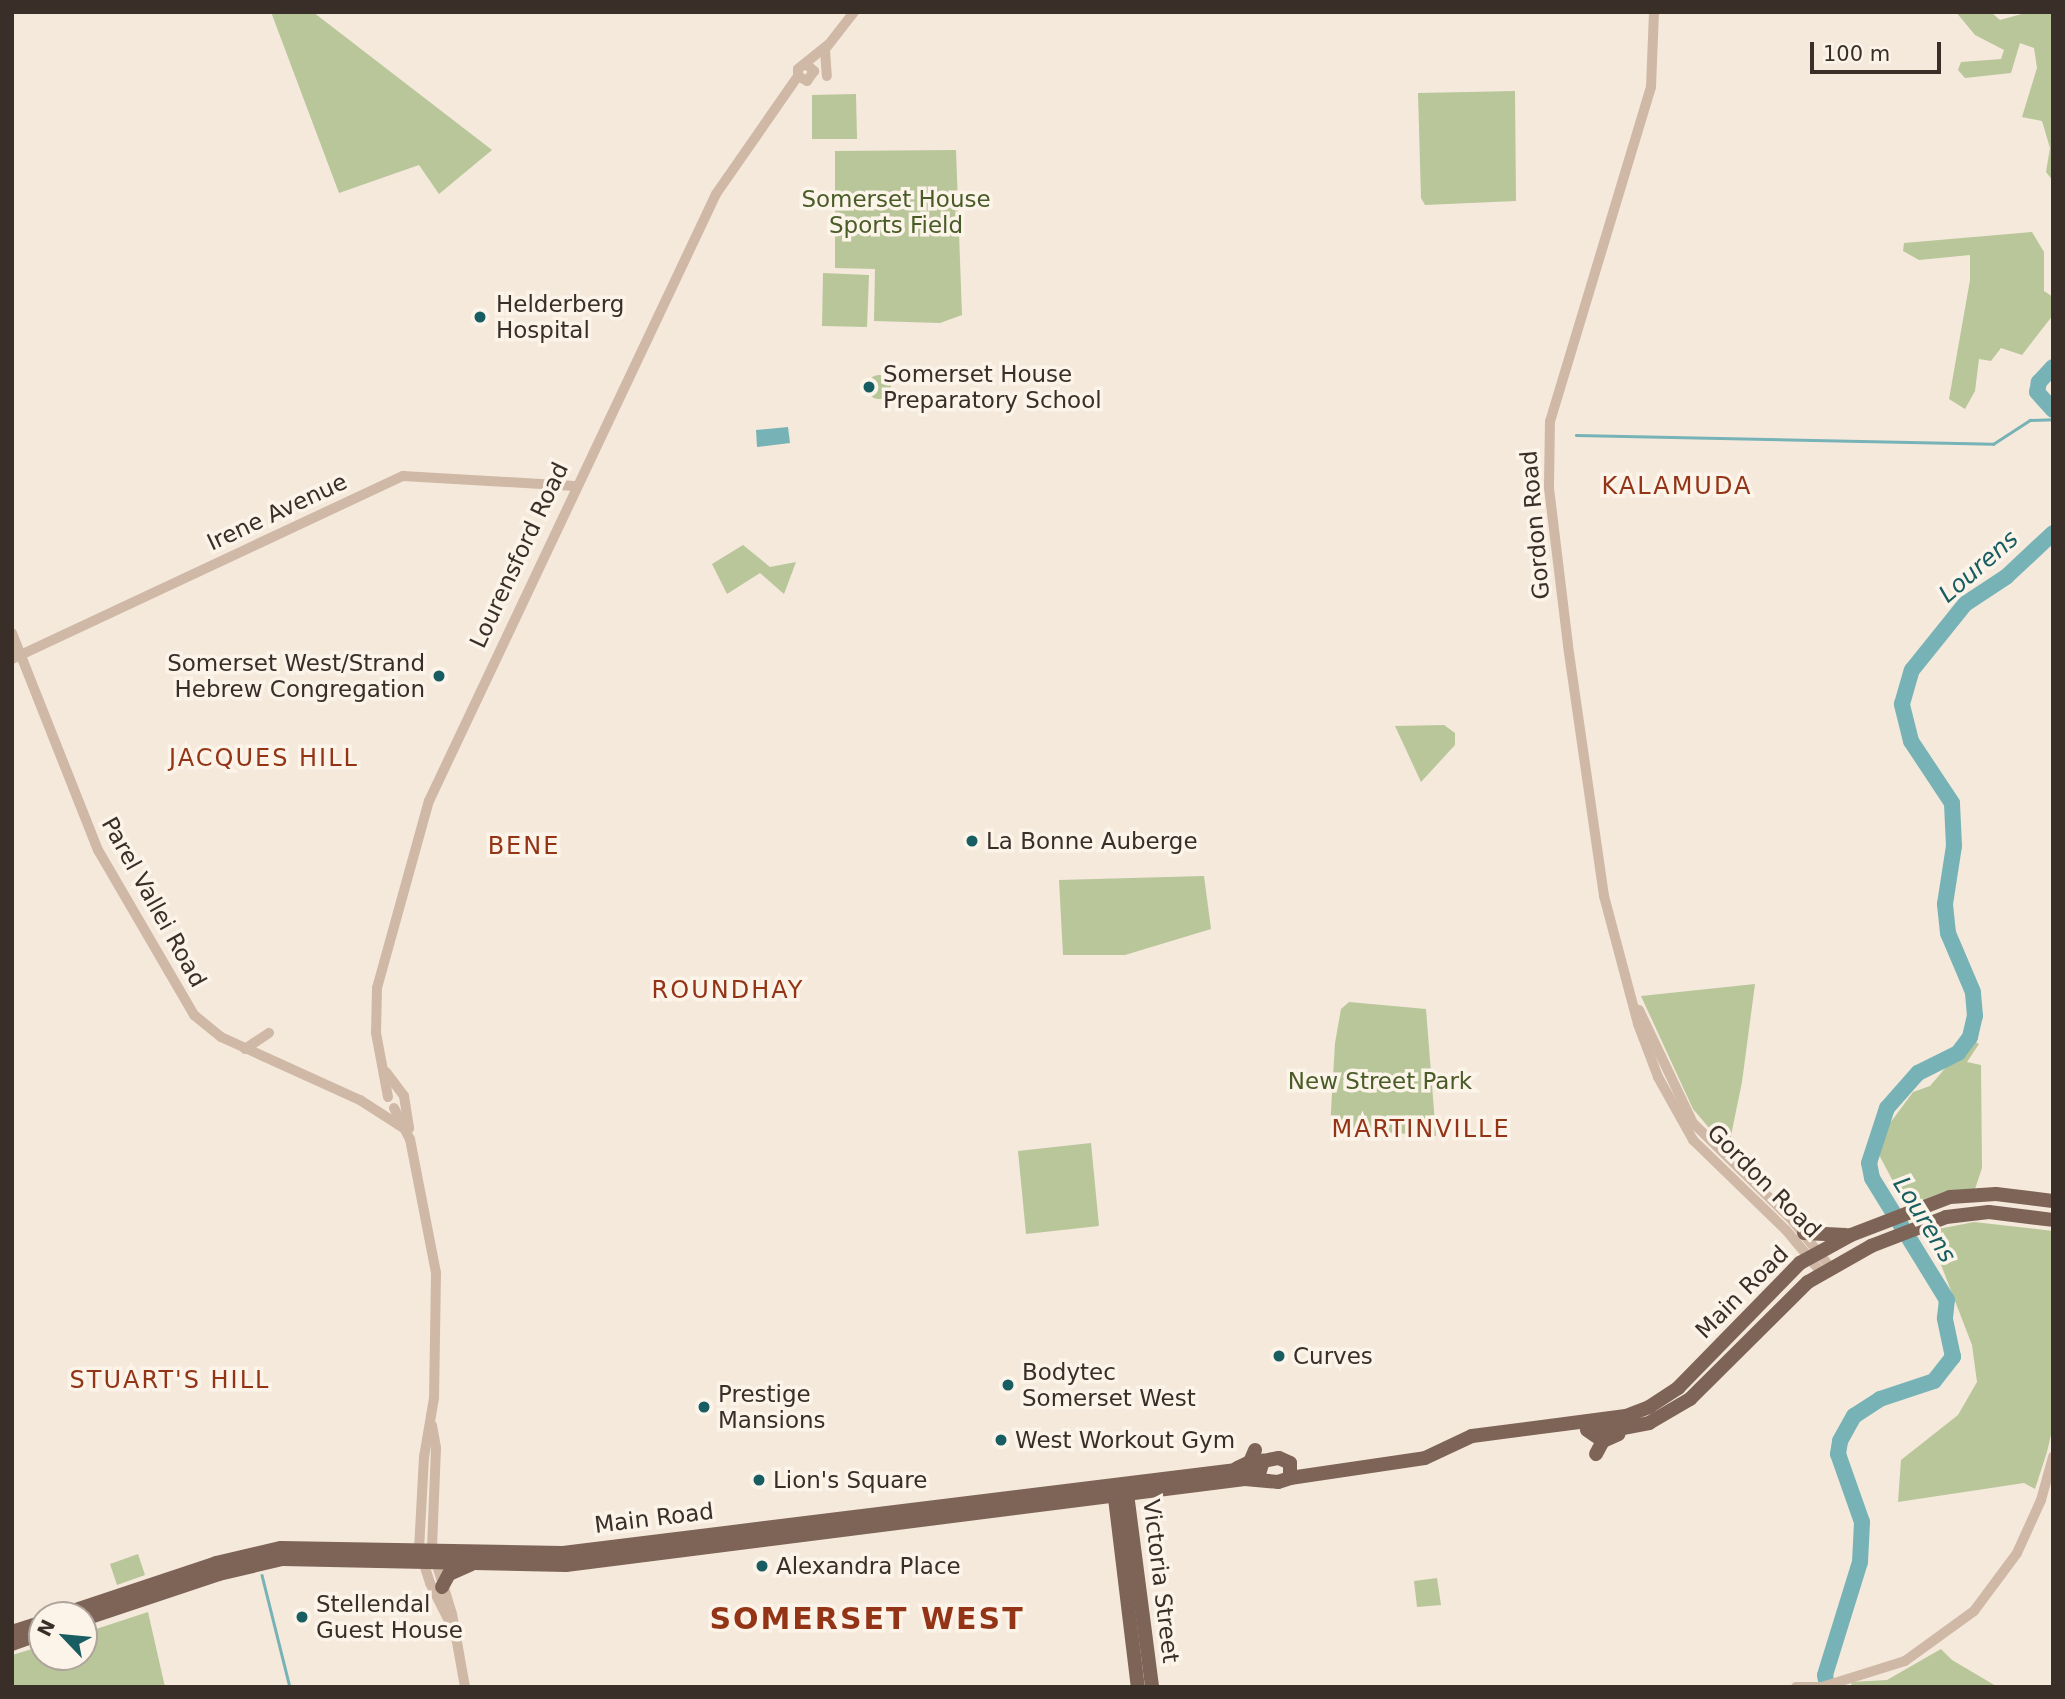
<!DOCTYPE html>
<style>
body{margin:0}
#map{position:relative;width:2065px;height:1699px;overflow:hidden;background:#f5e9dc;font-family:"DejaVu Sans",sans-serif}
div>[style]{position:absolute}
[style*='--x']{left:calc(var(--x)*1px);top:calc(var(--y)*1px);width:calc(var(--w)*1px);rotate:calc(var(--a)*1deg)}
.green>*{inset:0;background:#b8c69a}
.round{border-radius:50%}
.water>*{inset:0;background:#77b3b6}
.stream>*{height:2.5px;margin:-1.25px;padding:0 1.25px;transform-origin:1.25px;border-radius:1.25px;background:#77b3b6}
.river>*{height:16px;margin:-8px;padding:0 8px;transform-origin:8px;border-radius:8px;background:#77b3b6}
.minor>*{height:10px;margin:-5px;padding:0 5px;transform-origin:5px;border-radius:5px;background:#cfb9a6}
.major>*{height:14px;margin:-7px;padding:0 7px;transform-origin:7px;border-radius:7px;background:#7e6457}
.dots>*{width:19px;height:19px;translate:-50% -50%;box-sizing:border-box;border:4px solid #fcf3e9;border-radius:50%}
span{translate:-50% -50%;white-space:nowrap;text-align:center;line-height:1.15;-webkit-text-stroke:7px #fcf3e9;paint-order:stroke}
.park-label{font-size:23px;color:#495c28}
.poi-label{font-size:23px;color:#3a2e28}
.left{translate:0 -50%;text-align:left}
.right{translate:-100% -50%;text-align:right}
.street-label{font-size:23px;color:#3a2e28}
.neighbourhood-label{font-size:24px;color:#933417;letter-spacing:2px}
.water-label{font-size:24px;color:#185d61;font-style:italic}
.district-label{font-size:30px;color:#933417;font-weight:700;letter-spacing:2px}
.frame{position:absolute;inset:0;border:14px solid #3a2e28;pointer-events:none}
.north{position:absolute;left:28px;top:1601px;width:70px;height:70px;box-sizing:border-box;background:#fcf3e9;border:2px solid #aea49c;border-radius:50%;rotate:296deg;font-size:19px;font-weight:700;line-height:28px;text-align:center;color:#3a2e28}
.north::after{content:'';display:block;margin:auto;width:24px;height:32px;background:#185d61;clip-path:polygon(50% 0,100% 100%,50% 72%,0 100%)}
.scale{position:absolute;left:1810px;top:42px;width:131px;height:32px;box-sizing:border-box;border:4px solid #3a2e28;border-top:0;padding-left:9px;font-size:21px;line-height:24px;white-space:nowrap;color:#3a2e28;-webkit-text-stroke:5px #fcf3e9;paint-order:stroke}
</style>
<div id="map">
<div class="green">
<div style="clip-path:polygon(271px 12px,313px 12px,492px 150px,439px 194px,419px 165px,339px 193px)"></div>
<div style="clip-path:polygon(1956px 12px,1991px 12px,2000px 20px,2029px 12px,2053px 12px,2053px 181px,2046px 172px,2050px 148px,2042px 121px,2022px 117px,2037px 68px,2034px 48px,2020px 43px,2011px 73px,1965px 78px,1958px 70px,1961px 62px,2001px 59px,2004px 50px,1975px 35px)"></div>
<div style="clip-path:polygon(1515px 91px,1516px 201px,1425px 205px,1421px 198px,1418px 93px)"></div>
<div style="clip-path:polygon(856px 94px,857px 139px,812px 139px,812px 95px)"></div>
<div style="clip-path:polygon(956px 150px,962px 315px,940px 323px,874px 321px,875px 269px,835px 268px,835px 151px)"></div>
<div style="clip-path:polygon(2032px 232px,2044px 252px,2044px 291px,2053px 297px,2053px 315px,2022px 355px,2001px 348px,1991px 361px,1979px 359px,1975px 391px,1965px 409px,1949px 399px,1970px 280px,1970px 255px,1919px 260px,1903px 251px,1904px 243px)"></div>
<div style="clip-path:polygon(823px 273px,869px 275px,867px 327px,822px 326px)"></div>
<div class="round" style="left:867px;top:375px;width:24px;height:24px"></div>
<div style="clip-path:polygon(743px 545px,770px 567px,796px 562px,784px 594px,760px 573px,727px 594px,712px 564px)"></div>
<div style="clip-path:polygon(1444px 725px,1455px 733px,1455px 745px,1421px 782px,1395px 726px)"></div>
<div style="clip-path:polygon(1204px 876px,1211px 929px,1125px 955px,1063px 955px,1059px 880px)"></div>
<div style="clip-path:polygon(1755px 984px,1742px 1082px,1728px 1150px,1693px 1109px,1641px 996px)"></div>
<div style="clip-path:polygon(1349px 1002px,1426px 1009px,1436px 1136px,1330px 1128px,1335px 1043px,1341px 1009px)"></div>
<div style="clip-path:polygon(1970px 1039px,1979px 1044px,1967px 1062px,1981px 1065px,1982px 1168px,1975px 1189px,1941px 1193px,1906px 1206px,1876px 1149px,1879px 1138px,1913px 1092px,1930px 1086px)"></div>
<div style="clip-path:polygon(1091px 1143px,1099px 1226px,1026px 1234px,1018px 1151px)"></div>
<div style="clip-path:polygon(1974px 1222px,2053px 1231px,2053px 1426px,2047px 1452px,2035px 1489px,2024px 1483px,1898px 1502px,1901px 1460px,1958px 1415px,1977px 1382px,1972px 1345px,1928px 1231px)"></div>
<div style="clip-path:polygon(138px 1554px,145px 1575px,117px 1585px,110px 1564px)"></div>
<div style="clip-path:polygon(1437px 1578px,1441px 1605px,1417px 1607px,1414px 1581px)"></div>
<div style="clip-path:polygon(148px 1612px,165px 1687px,12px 1687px,12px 1655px,42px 1646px,42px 1657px,84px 1657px,84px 1633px)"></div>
<div style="clip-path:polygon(1941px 1649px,1952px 1660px,1996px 1686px,1852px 1687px,1851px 1682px,1887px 1680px)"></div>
</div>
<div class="water">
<div style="clip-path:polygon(788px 427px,790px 443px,757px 447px,756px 430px)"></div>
</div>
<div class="stream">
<div style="--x:1576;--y:435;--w:417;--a:1.2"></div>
<div style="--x:1993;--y:444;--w:44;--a:-33"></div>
<div style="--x:2030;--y:420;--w:23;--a:-2"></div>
<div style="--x:262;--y:1575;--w:115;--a:76"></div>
</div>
<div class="river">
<div style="--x:2053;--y:367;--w:21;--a:133"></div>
<div style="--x:2039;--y:382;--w:10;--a:101"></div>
<div style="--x:2037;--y:392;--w:24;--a:48"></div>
<div style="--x:1827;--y:1687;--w:12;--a:-99"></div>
<div style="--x:1825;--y:1675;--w:118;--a:-72.8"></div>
<div style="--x:1860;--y:1562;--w:40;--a:-87.1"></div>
<div style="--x:1862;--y:1522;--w:72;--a:-109.4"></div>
<div style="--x:1838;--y:1454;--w:13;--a:-81"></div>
<div style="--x:1840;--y:1441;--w:29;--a:-61"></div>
<div style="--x:1854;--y:1416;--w:31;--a:-33"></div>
<div style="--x:1880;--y:1399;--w:57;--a:-18.4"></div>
<div style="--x:1934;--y:1381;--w:31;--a:-52"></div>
<div style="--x:1953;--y:1357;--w:40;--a:-102"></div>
<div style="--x:1945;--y:1318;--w:18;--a:-84"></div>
<div style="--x:1947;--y:1300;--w:143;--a:-121.6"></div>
<div style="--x:1872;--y:1178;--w:15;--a:-101"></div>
<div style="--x:1869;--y:1163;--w:58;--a:-71.9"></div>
<div style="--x:1887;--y:1108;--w:47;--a:-48.5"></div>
<div style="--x:1918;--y:1073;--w:45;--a:-26.6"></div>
<div style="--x:1958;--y:1053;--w:20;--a:-53"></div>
<div style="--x:1970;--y:1037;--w:22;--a:-77"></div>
<div style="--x:1975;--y:1016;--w:24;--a:-95"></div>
<div style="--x:1973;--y:992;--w:64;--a:-113"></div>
<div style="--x:1948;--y:933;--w:29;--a:-96"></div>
<div style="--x:1945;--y:904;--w:59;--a:-81.2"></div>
<div style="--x:1954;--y:846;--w:43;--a:-92.7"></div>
<div style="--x:1952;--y:803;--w:74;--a:-123.5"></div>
<div style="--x:1911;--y:741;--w:38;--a:-104"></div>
<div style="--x:1902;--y:704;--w:35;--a:-74"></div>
<div style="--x:1912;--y:670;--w:85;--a:-51.2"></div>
<div style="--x:1965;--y:604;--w:49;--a:-33.4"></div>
<div style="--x:2006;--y:577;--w:64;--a:-43.1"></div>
</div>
<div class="minor">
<div style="--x:1654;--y:12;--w:75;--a:92.3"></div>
<div style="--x:1651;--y:87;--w:349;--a:106.8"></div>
<div style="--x:1550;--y:421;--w:67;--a:90.9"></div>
<div style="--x:1549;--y:488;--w:159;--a:83.1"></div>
<div style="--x:1568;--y:646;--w:253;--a:81.8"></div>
<div style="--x:1604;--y:896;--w:132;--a:75.1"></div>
<div style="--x:1638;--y:1024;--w:57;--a:69.3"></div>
<div style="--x:1658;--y:1077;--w:72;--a:60.9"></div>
<div style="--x:1693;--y:1140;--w:129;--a:44.1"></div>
<div style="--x:1786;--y:1230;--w:55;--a:50.2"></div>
<div style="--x:826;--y:48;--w:46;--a:-52.1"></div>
<div style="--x:825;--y:50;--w:26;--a:86"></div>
<div style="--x:806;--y:64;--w:11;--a:41"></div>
<div style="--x:814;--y:71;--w:12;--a:125"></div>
<div style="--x:807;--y:81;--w:10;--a:-151"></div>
<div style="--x:798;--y:76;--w:7;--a:-90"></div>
<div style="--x:798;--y:69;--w:38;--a:-39"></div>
<div style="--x:12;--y:633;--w:233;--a:68.4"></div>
<div style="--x:98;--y:850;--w:191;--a:59.8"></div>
<div style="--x:194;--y:1015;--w:35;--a:39"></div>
<div style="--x:221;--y:1037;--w:153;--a:24.4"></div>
<div style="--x:360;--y:1100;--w:54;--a:32.8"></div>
<div style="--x:12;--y:659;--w:432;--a:-25.1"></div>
<div style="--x:403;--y:476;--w:172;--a:3.3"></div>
<div style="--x:1639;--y:1010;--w:125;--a:64.5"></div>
<div style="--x:1693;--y:1123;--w:140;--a:44.4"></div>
<div style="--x:1793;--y:1221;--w:59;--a:51.2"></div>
<div style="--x:245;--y:1049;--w:29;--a:-34"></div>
<div style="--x:386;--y:1072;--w:30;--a:53"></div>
<div style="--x:404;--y:1096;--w:33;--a:81"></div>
<div style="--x:388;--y:1097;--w:65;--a:-100.6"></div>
<div style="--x:376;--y:1033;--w:45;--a:-88.7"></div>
<div style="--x:377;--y:988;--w:194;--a:-74.5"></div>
<div style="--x:429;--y:801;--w:671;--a:-64.69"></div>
<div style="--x:716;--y:194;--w:144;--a:-55.2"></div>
<div style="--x:394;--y:1108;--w:35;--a:63"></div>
<div style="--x:410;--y:1139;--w:136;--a:79"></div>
<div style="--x:436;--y:1273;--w:125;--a:90.9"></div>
<div style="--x:434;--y:1398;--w:60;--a:99.6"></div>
<div style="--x:424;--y:1457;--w:92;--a:93.1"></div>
<div style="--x:419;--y:1549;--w:36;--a:72"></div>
<div style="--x:430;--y:1583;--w:56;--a:63.4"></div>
<div style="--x:432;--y:1425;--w:23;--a:80"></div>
<div style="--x:436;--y:1448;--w:101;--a:92.3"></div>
<div style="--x:432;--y:1549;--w:68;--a:72.9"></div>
<div style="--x:452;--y:1614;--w:74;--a:79.9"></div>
<div style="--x:1796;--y:1687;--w:26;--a:0"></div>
<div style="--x:1822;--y:1687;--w:87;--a:-17.4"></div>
<div style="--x:1905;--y:1661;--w:85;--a:-35.9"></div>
<div style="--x:1974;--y:1611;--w:72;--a:-53.4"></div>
<div style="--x:2017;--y:1553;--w:58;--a:-65.6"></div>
<div style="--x:2041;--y:1500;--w:45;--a:-74.4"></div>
</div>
<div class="major">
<div style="--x:1804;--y:1233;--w:42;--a:2.7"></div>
<div style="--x:1587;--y:1430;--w:11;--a:34"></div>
<div style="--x:1596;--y:1436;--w:13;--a:-61"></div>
<div style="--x:1602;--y:1432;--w:48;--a:-10.8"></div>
<div style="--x:1649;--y:1423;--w:48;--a:-30.3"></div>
<div style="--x:1690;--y:1399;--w:166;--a:-44.8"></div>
<div style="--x:1808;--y:1282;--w:73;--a:-29.7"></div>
<div style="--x:1871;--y:1246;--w:80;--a:-21.1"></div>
<div style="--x:1946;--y:1217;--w:43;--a:-6.6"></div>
<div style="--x:1989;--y:1212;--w:64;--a:7.1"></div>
<div style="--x:1596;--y:1454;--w:15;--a:-62"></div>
<div style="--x:1603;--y:1441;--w:17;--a:-24"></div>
<div style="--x:1237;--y:1468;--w:14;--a:-25"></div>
<div style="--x:1250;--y:1462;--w:13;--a:-67"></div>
<div style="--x:1259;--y:1474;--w:14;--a:-73"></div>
<div style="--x:1263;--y:1461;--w:16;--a:-11"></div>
<div style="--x:1279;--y:1458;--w:12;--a:24"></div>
<div style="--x:1290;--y:1463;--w:15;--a:90"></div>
<div style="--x:1290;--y:1478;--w:136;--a:-8.4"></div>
<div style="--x:1425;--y:1458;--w:52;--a:-25.1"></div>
<div style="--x:1472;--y:1436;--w:155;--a:-7.4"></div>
<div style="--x:1626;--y:1416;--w:25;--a:-21"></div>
<div style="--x:1649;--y:1407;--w:35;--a:-33"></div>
<div style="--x:1678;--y:1388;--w:175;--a:-45.7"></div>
<div style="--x:1800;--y:1263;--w:58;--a:-28.8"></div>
<div style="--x:1851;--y:1235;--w:106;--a:-21"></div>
<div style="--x:1950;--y:1197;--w:46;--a:-3.7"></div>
<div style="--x:1996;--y:1194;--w:57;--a:7"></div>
<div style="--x:1126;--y:1486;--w:203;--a:82.6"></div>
<div style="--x:1114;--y:1490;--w:198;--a:83.1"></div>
<div style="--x:442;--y:1587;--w:15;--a:-62"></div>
<div style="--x:449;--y:1574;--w:24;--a:-24"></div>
<div style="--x:61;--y:1615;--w:163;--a:-18.5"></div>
<div style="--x:216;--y:1563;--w:67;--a:-13"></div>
<div style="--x:281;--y:1548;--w:282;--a:1"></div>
<div style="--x:563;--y:1553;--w:701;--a:-7.04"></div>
<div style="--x:84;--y:1619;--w:142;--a:-18.4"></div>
<div style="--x:219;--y:1574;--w:65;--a:-13.4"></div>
<div style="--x:282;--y:1559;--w:284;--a:1.2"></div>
<div style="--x:566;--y:1565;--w:684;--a:-7.22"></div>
<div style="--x:1245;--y:1479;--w:33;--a:5"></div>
<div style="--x:1278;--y:1482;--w:13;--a:-18"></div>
<div style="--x:12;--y:1632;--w:32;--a:-18"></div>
<div style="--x:12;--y:1644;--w:32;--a:-20"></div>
</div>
<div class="dots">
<div style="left:480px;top:317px;background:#185d61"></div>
<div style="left:869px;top:387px;background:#185d61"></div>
<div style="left:439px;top:676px;background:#185d61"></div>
<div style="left:972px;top:841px;background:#185d61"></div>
<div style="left:1279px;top:1356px;background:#185d61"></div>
<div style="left:1008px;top:1385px;background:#185d61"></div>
<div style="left:704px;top:1407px;background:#185d61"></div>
<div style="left:1001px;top:1440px;background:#185d61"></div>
<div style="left:759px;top:1480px;background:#185d61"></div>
<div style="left:762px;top:1566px;background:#185d61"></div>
<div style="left:302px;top:1617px;background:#185d61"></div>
</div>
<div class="park-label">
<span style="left:896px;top:212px">Somerset House<br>Sports Field</span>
<span style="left:1380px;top:1081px">New Street Park</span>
</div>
<div class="poi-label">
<span class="left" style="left:496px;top:317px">Helderberg<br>Hospital</span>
<span class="left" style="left:883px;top:387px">Somerset House<br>Preparatory School</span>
<span class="right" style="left:425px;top:676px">Somerset West/Strand<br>Hebrew Congregation</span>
<span class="left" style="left:986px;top:841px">La Bonne Auberge</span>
<span class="left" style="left:1293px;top:1356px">Curves</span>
<span class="left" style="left:1022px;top:1385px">Bodytec<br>Somerset West</span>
<span class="left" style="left:718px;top:1407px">Prestige<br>Mansions</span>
<span class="left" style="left:1015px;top:1440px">West Workout Gym</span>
<span class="left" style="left:773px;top:1480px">Lion's Square</span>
<span class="left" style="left:776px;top:1566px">Alexandra Place</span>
<span class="left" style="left:316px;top:1617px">Stellendal<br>Guest House</span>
</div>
<div class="street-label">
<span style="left:277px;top:512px;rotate:-25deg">Irene Avenue</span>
<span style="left:1535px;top:525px;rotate:-95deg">Gordon Road</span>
<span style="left:519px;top:555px;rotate:-65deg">Lourensford Road</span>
<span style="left:154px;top:902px;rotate:61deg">Parel Vallei Road</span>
<span style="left:1764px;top:1181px;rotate:45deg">Gordon Road</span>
<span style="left:1742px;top:1292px;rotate:-45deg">Main Road</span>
<span style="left:654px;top:1518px;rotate:-7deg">Main Road</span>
<span style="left:1161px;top:1581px;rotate:83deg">Victoria Street</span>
</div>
<div class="neighbourhood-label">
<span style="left:1677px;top:487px">KALAMUDA</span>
<span style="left:264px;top:759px">JACQUES HILL</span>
<span style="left:524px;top:847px">BENE</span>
<span style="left:728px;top:991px">ROUNDHAY</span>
<span style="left:1421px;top:1130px">MARTINVILLE</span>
<span style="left:170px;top:1381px">STUART'S HILL</span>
</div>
<div class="water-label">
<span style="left:1979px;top:567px;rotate:-41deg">Lourens</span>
<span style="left:1924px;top:1220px;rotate:58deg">Lourens</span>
</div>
<div class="district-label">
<span style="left:867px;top:1619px">SOMERSET WEST</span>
</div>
<div class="frame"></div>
<div class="north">N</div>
<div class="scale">100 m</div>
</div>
